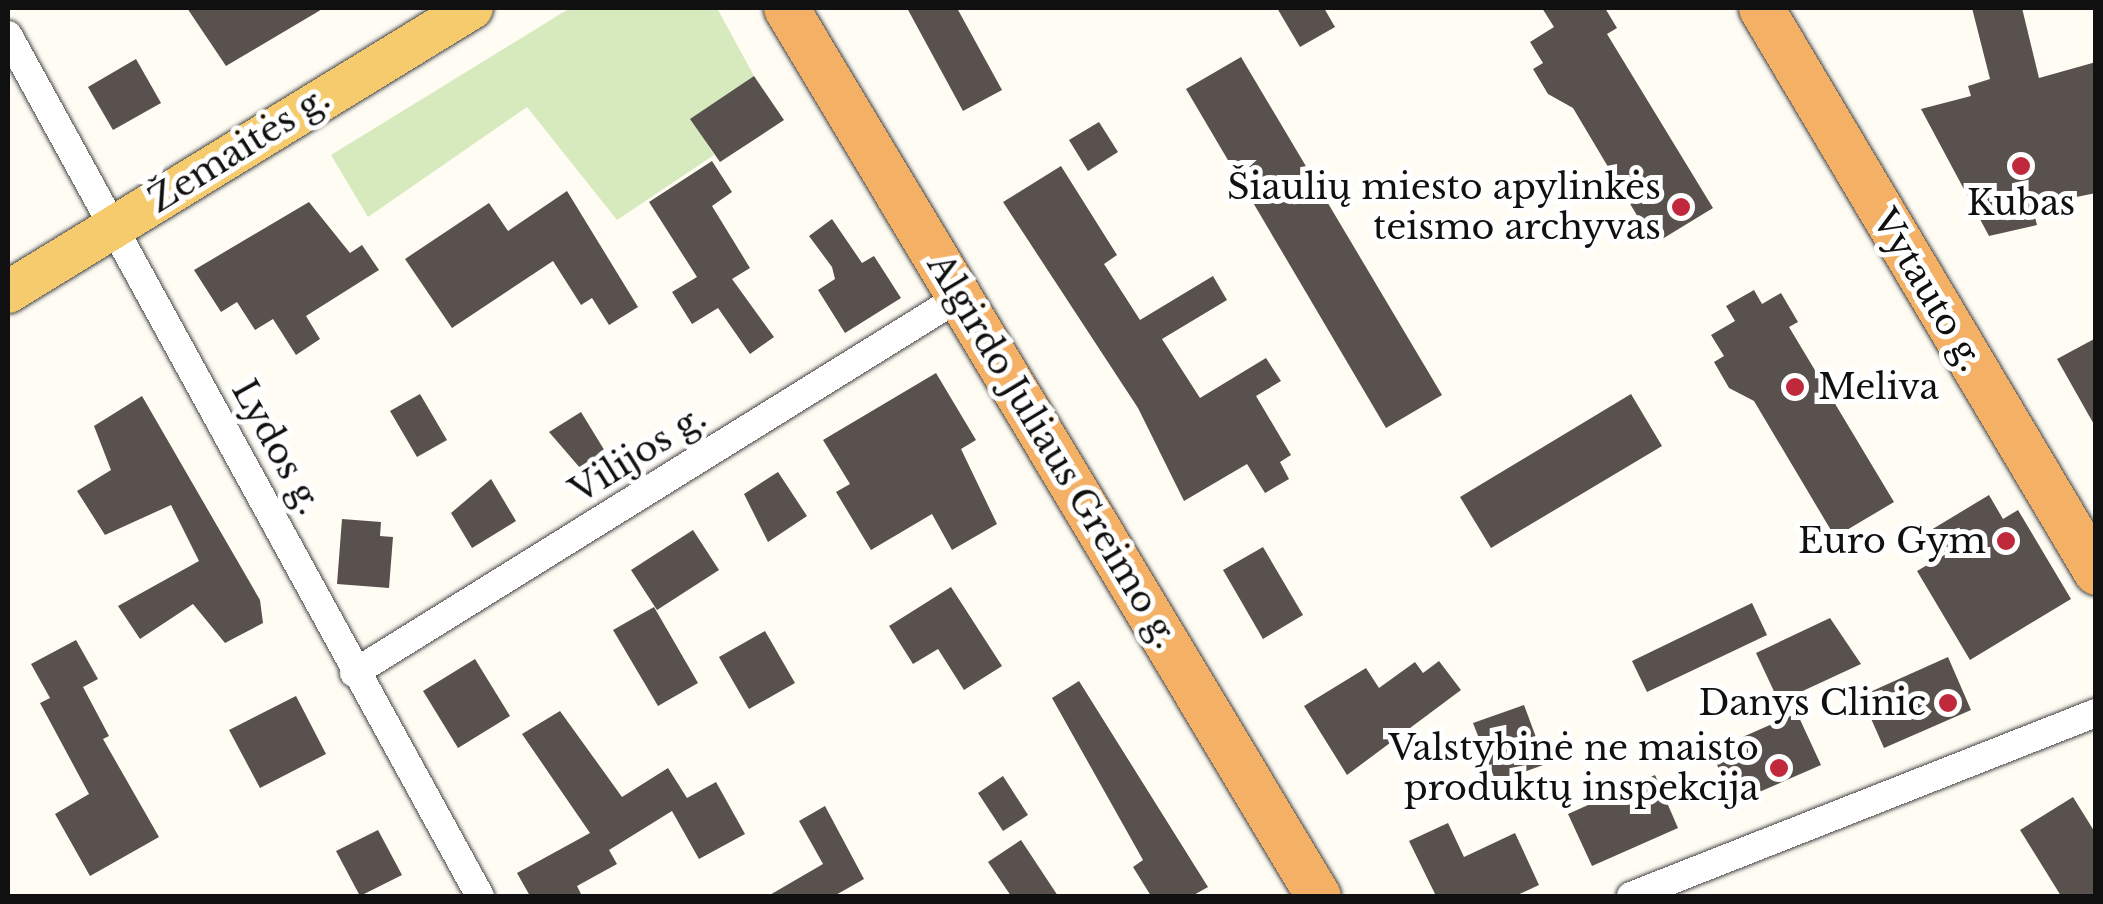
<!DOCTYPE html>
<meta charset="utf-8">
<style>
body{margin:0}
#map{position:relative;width:2103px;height:904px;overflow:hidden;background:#fffcf4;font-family:"Libre Baskerville",serif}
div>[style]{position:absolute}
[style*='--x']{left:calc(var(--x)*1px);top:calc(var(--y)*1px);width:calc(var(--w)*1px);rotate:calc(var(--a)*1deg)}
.green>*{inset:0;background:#d7eabd}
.building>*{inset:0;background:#59514d}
.roads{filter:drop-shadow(0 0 2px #434343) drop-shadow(0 0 2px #434343)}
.minor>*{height:28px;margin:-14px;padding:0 14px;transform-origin:14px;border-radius:14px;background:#fff}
.primary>*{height:42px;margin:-21px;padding:0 21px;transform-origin:21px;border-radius:21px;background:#f6cb6d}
.trunk>*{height:45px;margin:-22.5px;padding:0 22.5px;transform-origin:22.5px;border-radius:22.5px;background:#f4b166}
.dots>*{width:28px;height:28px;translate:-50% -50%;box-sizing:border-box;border:5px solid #fff;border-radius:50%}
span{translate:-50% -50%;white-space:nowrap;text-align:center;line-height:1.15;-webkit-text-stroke:10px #fff;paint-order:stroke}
.street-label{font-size:35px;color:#101010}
.poi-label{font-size:35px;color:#101010}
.right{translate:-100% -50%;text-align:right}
.left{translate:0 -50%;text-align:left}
.frame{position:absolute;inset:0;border:10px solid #101010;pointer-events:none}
</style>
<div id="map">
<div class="green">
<div style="clip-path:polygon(570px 8px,717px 8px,754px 76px,691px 119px,714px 155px,617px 220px,527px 107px,368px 217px,331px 155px)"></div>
</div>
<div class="building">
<div style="clip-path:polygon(187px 8px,324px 8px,226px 66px)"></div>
<div style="clip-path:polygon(907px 8px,957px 8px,1002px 90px,963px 111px)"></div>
<div style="clip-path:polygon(1277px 8px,1324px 8px,1335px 27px,1300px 47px)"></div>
<div style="clip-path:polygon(1542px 8px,1605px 8px,1617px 28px,1607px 34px,1713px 208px,1654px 244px,1573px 108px,1548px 94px,1533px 69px,1543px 63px,1530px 42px,1554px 27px)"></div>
<div style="clip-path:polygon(1972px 8px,2022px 8px,2039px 78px,2096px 62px,2096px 193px,2032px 206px,2037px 225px,1989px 236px,1921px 109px,1971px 96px,1968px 86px,1990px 79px)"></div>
<div style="clip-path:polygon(1241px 57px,1442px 395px,1386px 428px,1186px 89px)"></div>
<div style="clip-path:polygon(136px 59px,161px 103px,113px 130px,88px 87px)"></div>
<div style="clip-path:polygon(754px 76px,784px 120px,720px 162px,690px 119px)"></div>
<div style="clip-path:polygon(1099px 122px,1118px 152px,1088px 171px,1069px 140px)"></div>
<div style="clip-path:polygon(712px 161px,732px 192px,712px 206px,750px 268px,732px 279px,774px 337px,750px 354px,718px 308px,692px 324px,672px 292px,697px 277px,649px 202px)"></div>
<div style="clip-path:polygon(1061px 166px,1117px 255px,1104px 264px,1140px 320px,1213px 276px,1227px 300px,1162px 339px,1200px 398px,1266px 358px,1281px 381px,1256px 396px,1291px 455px,1280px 462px,1289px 479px,1265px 493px,1247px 464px,1184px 501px,1138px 408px,1003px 202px)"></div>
<div style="clip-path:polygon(567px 191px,638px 307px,609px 325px,592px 298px,581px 305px,553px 261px,452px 328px,405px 259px,489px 203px,508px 231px)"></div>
<div style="clip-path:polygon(309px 202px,350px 253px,362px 245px,379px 270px,306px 316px,320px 339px,296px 355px,273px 319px,255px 330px,237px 302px,221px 312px,194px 270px)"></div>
<div style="clip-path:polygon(832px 219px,862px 263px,874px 256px,901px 298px,845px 333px,818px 290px,835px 279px,832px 267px,809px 236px)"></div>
<div style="clip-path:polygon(1754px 290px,1762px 304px,1781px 293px,1798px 322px,1789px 327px,1894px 502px,1835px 537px,1754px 401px,1729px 388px,1714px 362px,1724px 356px,1711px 335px,1735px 321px,1726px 306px)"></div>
<div style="clip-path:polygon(2096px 338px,2096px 428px,2057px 359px)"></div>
<div style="clip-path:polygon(936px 373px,976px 440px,961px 449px,997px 524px,952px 550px,932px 514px,871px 550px,836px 492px,850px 484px,823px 440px)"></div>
<div style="clip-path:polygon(420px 394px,447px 440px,417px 457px,390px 411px)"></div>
<div style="clip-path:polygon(1631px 394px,1662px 446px,1491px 548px,1460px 497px)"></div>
<div style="clip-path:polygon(142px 396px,260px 600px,263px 623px,225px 643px,193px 604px,140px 639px,118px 606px,199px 561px,171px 505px,105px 535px,77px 491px,111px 470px,94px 426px)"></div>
<div style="clip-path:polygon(581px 412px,611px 461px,587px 476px,549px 432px)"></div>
<div style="clip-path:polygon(778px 472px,807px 516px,768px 542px,744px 494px)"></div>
<div style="clip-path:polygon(491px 479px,516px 521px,472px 548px,451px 513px)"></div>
<div style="clip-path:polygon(1989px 495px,2003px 519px,2018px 510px,2071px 599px,1970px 660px,1917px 571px,1946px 554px,1931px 530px)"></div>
<div style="clip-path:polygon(342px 519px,381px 522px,380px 536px,393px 537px,389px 588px,337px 584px)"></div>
<div style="clip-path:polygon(693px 530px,719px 570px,657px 610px,631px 570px)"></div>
<div style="clip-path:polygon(1263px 547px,1303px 615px,1263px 639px,1223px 570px)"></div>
<div style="clip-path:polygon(951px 587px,1002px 666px,964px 690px,938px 649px,913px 664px,889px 626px)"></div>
<div style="clip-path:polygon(1752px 603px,1767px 635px,1647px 692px,1632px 661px)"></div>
<div style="clip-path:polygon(654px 607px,698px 683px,658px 706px,613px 630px)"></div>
<div style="clip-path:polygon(1830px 618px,1861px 664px,1779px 702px,1756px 653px)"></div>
<div style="clip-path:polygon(765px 631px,795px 683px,749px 709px,719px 657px)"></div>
<div style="clip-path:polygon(76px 640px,98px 679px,83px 687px,109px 736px,103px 739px,159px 837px,90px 876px,55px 814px,89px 794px,40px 703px,50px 698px,31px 664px)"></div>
<div style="clip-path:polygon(1948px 657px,1971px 710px,1884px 748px,1861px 696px)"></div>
<div style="clip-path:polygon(475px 659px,510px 716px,458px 748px,423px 691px)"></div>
<div style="clip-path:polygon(1439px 661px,1461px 690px,1347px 775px,1304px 706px,1366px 668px,1379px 688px,1415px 662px,1423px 673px)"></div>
<div style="clip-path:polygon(1079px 681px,1208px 887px,1192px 896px,1151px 896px,1133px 867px,1143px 860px,1052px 698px)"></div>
<div style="clip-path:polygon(296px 696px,326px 754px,260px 788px,229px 730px)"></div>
<div style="clip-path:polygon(1524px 705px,1546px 764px,1496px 782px,1473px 723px)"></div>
<div style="clip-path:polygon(560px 711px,622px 797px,668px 768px,687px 798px,716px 782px,745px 834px,699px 859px,672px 811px,609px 850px,617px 864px,577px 886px,582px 896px,530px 896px,517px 873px,590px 833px,522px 734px)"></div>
<div style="clip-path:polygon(1797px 713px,1821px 765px,1734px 803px,1711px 751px)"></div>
<div style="clip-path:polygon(1655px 775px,1678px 828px,1592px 866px,1568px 814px)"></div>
<div style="clip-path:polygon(1003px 776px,1028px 815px,1003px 831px,978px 793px)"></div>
<div style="clip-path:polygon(2073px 797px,2096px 834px,2096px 896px,2061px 896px,2020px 830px)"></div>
<div style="clip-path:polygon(825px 806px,864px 879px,834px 896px,768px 896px,823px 864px,799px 821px)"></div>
<div style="clip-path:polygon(1448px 823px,1464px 857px,1515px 833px,1539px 885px,1515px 896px,1436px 896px,1409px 841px)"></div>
<div style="clip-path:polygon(378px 830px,402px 875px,360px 896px,336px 851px)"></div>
<div style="clip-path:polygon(1021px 840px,1058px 896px,1011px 896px,988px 862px)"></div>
</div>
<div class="roads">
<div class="minor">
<div style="--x:8;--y:35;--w:982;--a:61.27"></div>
<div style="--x:354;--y:673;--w:715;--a:-31.84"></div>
<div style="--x:1631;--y:896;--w:500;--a:-21.5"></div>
</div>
<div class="primary">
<div style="--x:8;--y:292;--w:544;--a:-31.47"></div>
</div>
<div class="trunk">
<div style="--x:786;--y:8;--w:1035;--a:59.07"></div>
<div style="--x:1761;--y:8;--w:656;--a:59.29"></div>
</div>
</div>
<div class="dots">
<div style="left:2021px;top:166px;background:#c0293b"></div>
<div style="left:1681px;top:207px;background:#c0293b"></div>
<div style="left:1795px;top:387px;background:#c0293b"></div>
<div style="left:2006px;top:541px;background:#c0293b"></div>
<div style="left:1948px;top:703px;background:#c0293b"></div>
<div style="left:1779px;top:768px;background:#c0293b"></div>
</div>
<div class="street-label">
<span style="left:239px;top:149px;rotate:-32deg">Žemaitės g.</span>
<span style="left:1928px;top:290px;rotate:59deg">Vytauto g.</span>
<span style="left:277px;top:447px;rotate:61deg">Lydos g.</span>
<span style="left:1053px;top:451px;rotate:59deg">Algirdo Juliaus Greimo g.</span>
<span style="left:638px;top:454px;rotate:-32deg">Vilijos g.</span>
</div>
<div class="poi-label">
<span class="right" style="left:1661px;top:207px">Šiaulių miesto apylinkės<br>teismo archyvas</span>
<span style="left:2021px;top:203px">Kubas</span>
<span class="left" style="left:1818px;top:387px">Meliva</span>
<span class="right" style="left:1986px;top:541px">Euro Gym</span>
<span class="right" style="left:1926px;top:703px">Danys Clinic</span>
<span class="right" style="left:1759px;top:768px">Valstybinė ne maisto<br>produktų inspekcija</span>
</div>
<div class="frame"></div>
</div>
